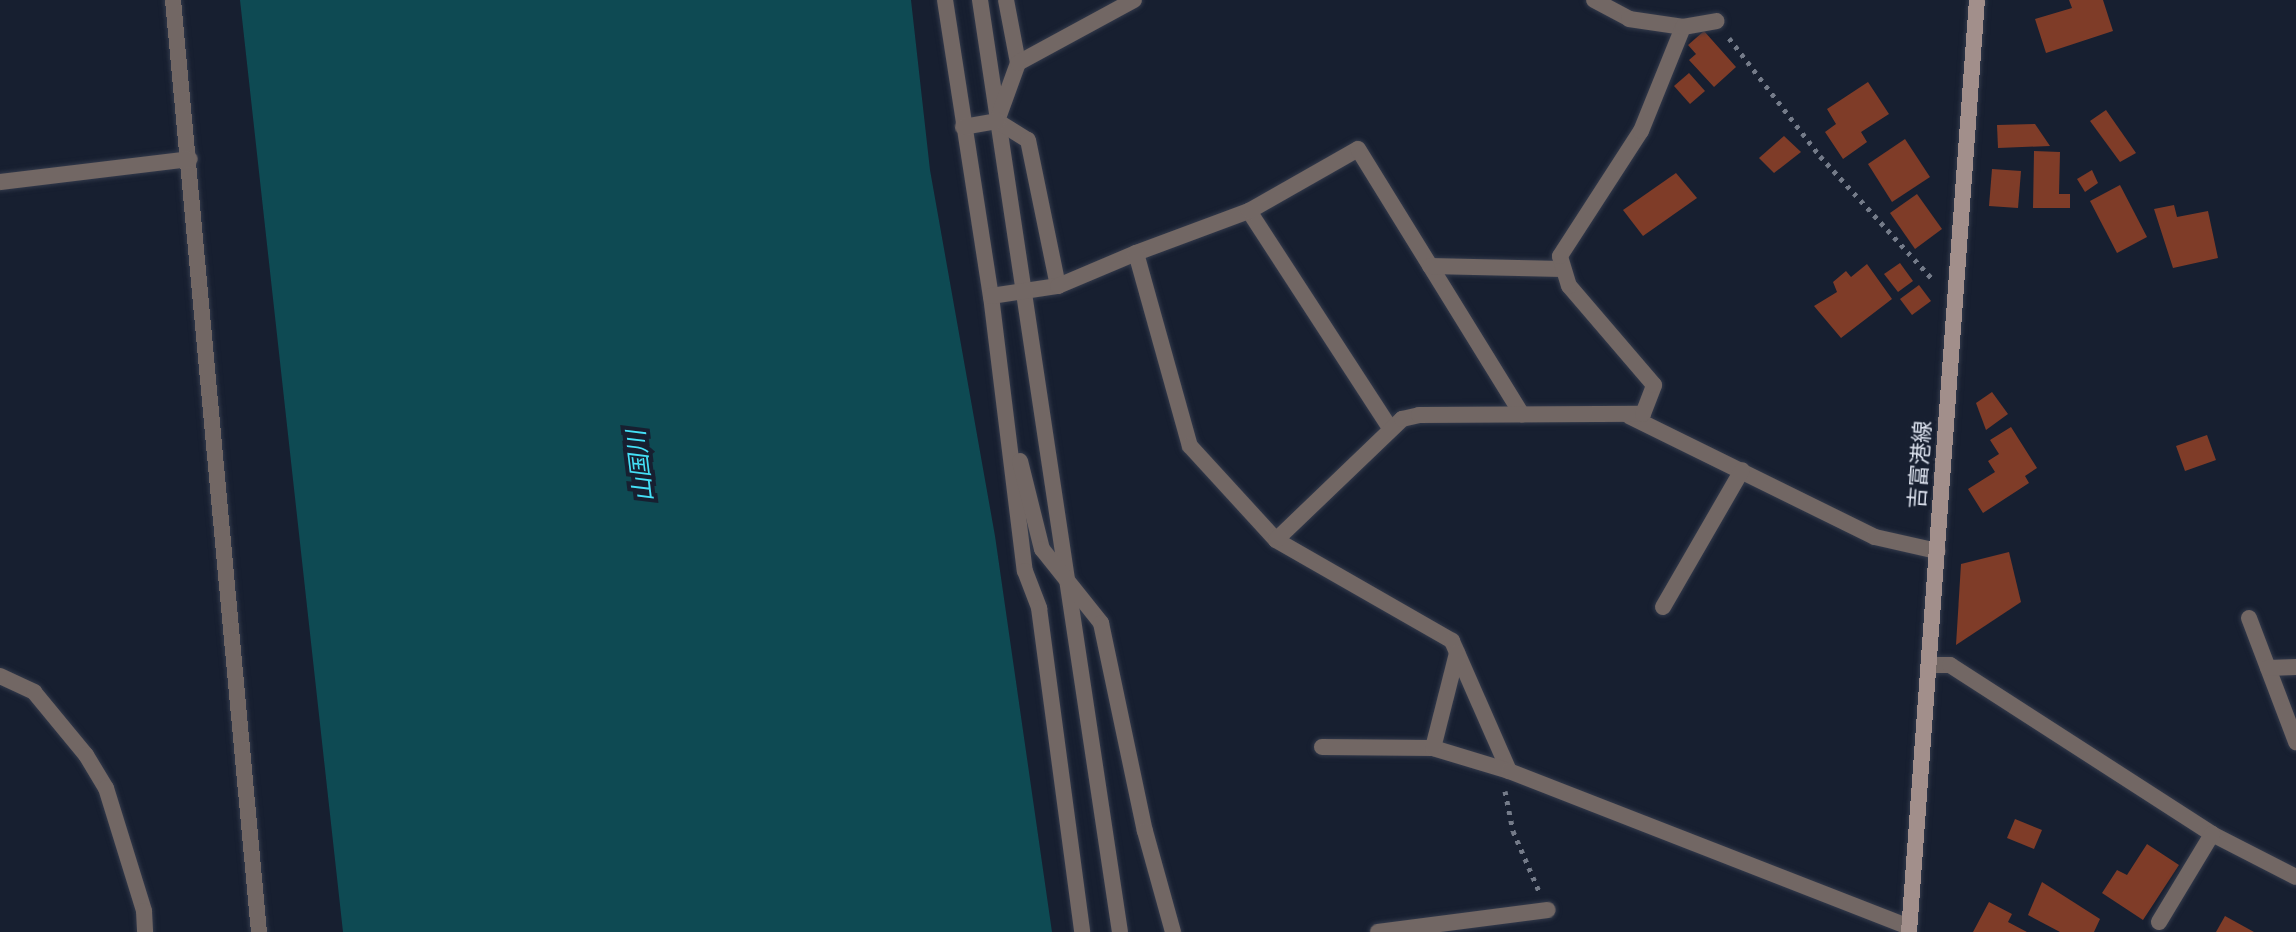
<!DOCTYPE html>
<meta charset="utf-8">
<style>
body{margin:0}
#map{position:relative;width:2296px;height:932px;overflow:hidden;background:#171f30;font-family:"Source Sans 3","Noto Sans JP",sans-serif}
div>[style]{position:absolute}
[style*='--x']{left:calc(var(--x)*1px);top:calc(var(--y)*1px);width:calc(var(--w)*1px);rotate:calc(var(--a)*1deg)}
.water>*{inset:0;background:#0e4a53}
.building>*{inset:0;background:#7f3c28}
.path>*{height:5px;margin-top:-2.5px;transform-origin:0;background:repeating-linear-gradient(90deg,#747b89 0 4px,transparent 0 10px)}
.roads{filter:drop-shadow(0 0 2px #333a4b) drop-shadow(0 0 2px #333a4b)}
.street>*{height:16px;margin:-8px;padding:0 8px;transform-origin:8px;border-radius:8px;background:#726764}
.secondary>*{height:16px;margin:-8px;padding:0 8px;transform-origin:8px;border-radius:8px;background:#a28f8b}
span{translate:-50% -50%;white-space:nowrap;text-align:center;line-height:1.15;-webkit-text-stroke:8px #171f30;paint-order:stroke}
.street-label{font-size:22px;color:#dde3ef}
.water-label{font-size:24px;color:#44e0f7;font-style:italic}
</style>
<div id="map">
<div class="water">
<div style="clip-path:polygon(240px 0,911px 0,930px 170px,995px 536px,1052px 932px,343px 932px)"></div>
</div>
<div class="building">
<div style="clip-path:polygon(2069px 0,2103px 0,2113px 31px,2046px 53px,2035px 19px,2072px 8px)"></div>
<div style="clip-path:polygon(1704px 31px,1736px 67px,1714px 87px,1689px 60px,1696px 54px,1688px 45px)"></div>
<div style="clip-path:polygon(1689px 73px,1705px 91px,1690px 104px,1674px 86px)"></div>
<div style="clip-path:polygon(1868px 82px,1889px 114px,1861px 132px,1867px 142px,1843px 159px,1825px 132px,1836px 124px,1827px 109px)"></div>
<div style="clip-path:polygon(2106px 110px,2136px 153px,2120px 162px,2090px 121px)"></div>
<div style="clip-path:polygon(2035px 124px,2050px 146px,1998px 148px,1997px 125px)"></div>
<div style="clip-path:polygon(1784px 136px,1801px 152px,1774px 173px,1759px 158px)"></div>
<div style="clip-path:polygon(1905px 139px,1930px 177px,1892px 202px,1868px 164px)"></div>
<div style="clip-path:polygon(2034px 151px,2060px 152px,2059px 194px,2070px 194px,2070px 208px,2033px 208px)"></div>
<div style="clip-path:polygon(1992px 169px,2021px 171px,2018px 208px,1989px 206px)"></div>
<div style="clip-path:polygon(2092px 170px,2098px 183px,2085px 192px,2077px 179px)"></div>
<div style="clip-path:polygon(1676px 173px,1697px 198px,1643px 236px,1623px 210px)"></div>
<div style="clip-path:polygon(2120px 185px,2147px 237px,2117px 253px,2090px 201px)"></div>
<div style="clip-path:polygon(1917px 194px,1942px 229px,1915px 249px,1890px 213px)"></div>
<div style="clip-path:polygon(2174px 205px,2177px 217px,2208px 211px,2218px 258px,2173px 268px,2154px 209px)"></div>
<div style="clip-path:polygon(1900px 263px,1913px 281px,1898px 292px,1884px 274px)"></div>
<div style="clip-path:polygon(1867px 264px,1892px 299px,1841px 338px,1814px 306px,1837px 292px,1833px 282px,1846px 271px,1851px 277px)"></div>
<div style="clip-path:polygon(1919px 285px,1931px 301px,1912px 315px,1900px 299px)"></div>
<div style="clip-path:polygon(1992px 392px,2008px 414px,1986px 430px,1976px 403px)"></div>
<div style="clip-path:polygon(2011px 427px,2037px 468px,2025px 476px,2029px 483px,1983px 513px,1968px 489px,1995px 472px,1988px 461px,1999px 454px,1990px 440px)"></div>
<div style="clip-path:polygon(2207px 435px,2216px 460px,2185px 471px,2176px 446px)"></div>
<div style="clip-path:polygon(2009px 552px,2021px 602px,1956px 645px,1961px 564px)"></div>
<div style="clip-path:polygon(2015px 819px,2042px 830px,2034px 849px,2007px 838px)"></div>
<div style="clip-path:polygon(2147px 844px,2179px 865px,2143px 920px,2102px 893px,2117px 870px,2127px 875px)"></div>
<div style="clip-path:polygon(2042px 882px,2100px 919px,2094px 932px,2060px 932px,2028px 915px)"></div>
<div style="clip-path:polygon(1989px 902px,2012px 914px,2008px 922px,2027px 932px,1973px 932px)"></div>
<div style="clip-path:polygon(2225px 916px,2254px 932px,2216px 932px)"></div>
</div>
<div class="path">
<div style="--x:1729;--y:38;--w:149;--a:52.4"></div>
<div style="--x:1820;--y:156;--w:169;--a:47.6"></div>
<div style="--x:1505;--y:791;--w:41;--a:78.7"></div>
<div style="--x:1513;--y:831;--w:65;--a:66.6"></div>
</div>
<div class="roads">
<div class="street">
<div style="--x:173;--y:0;--w:936;--a:84.73"></div>
<div style="--x:945;--y:0;--w:300;--a:81.2"></div>
<div style="--x:991;--y:296;--w:277;--a:83"></div>
<div style="--x:1025;--y:571;--w:40;--a:69"></div>
<div style="--x:1039;--y:608;--w:327;--a:82.4"></div>
<div style="--x:980;--y:0;--w:942;--a:81.46"></div>
<div style="--x:1006;--y:0;--w:64;--a:79.2"></div>
<div style="--x:1018;--y:63;--w:62;--a:109.9"></div>
<div style="--x:997;--y:121;--w:36;--a:32"></div>
<div style="--x:1028;--y:140;--w:149;--a:78.4"></div>
<div style="--x:1594;--y:0;--w:40;--a:28"></div>
<div style="--x:1629;--y:19;--w:55;--a:8.4"></div>
<div style="--x:1018;--y:63;--w:132;--a:-28.5"></div>
<div style="--x:963;--y:127;--w:35;--a:-10"></div>
<div style="--x:0;--y:182;--w:191;--a:-6.9"></div>
<div style="--x:1249;--y:211;--w:259;--a:57"></div>
<div style="--x:1136;--y:253;--w:121;--a:-20.4"></div>
<div style="--x:1249;--y:211;--w:125;--a:-29.6"></div>
<div style="--x:1358;--y:149;--w:312;--a:58.3"></div>
<div style="--x:1430;--y:266;--w:132;--a:1.3"></div>
<div style="--x:991;--y:296;--w:68;--a:-8.5"></div>
<div style="--x:1058;--y:286;--w:85;--a:-22.9"></div>
<div style="--x:1136;--y:253;--w:200;--a:74.4"></div>
<div style="--x:1190;--y:446;--w:127;--a:47.5"></div>
<div style="--x:1276;--y:540;--w:203;--a:29.8"></div>
<div style="--x:1452;--y:641;--w:142;--a:66.3"></div>
<div style="--x:1629;--y:416;--w:274;--a:26.2"></div>
<div style="--x:1875;--y:537;--w:64;--a:12.7"></div>
<div style="--x:1020;--y:461;--w:91;--a:76"></div>
<div style="--x:1042;--y:549;--w:95;--a:51.4"></div>
<div style="--x:1101;--y:623;--w:213;--a:78.1"></div>
<div style="--x:1145;--y:831;--w:105;--a:74.5"></div>
<div style="--x:1276;--y:540;--w:175;--a:-43.8"></div>
<div style="--x:1402;--y:419;--w:17;--a:-13"></div>
<div style="--x:1419;--y:415;--w:224;--a:-0.3"></div>
<div style="--x:1643;--y:414;--w:31;--a:-69"></div>
<div style="--x:1654;--y:385;--w:130;--a:-130.6"></div>
<div style="--x:1569;--y:286;--w:31;--a:-107"></div>
<div style="--x:1560;--y:256;--w:149;--a:-57.1"></div>
<div style="--x:1641;--y:131;--w:112;--a:-68"></div>
<div style="--x:1683;--y:27;--w:34;--a:-10"></div>
<div style="--x:1663;--y:607;--w:158;--a:-60"></div>
<div style="--x:2249;--y:618;--w:133;--a:69.2"></div>
<div style="--x:1931;--y:665;--w:19;--a:0"></div>
<div style="--x:1950;--y:665;--w:312;--a:32.8"></div>
<div style="--x:2212;--y:834;--w:94;--a:27.1"></div>
<div style="--x:2268;--y:668;--w:28;--a:-2"></div>
<div style="--x:0;--y:676;--w:38;--a:25"></div>
<div style="--x:34;--y:692;--w:82;--a:50.5"></div>
<div style="--x:86;--y:755;--w:39;--a:59"></div>
<div style="--x:106;--y:788;--w:129;--a:72.8"></div>
<div style="--x:144;--y:911;--w:21;--a:87"></div>
<div style="--x:1322;--y:747;--w:111;--a:0.5"></div>
<div style="--x:1433;--y:748;--w:79;--a:16.8"></div>
<div style="--x:1509;--y:771;--w:429;--a:21.3"></div>
<div style="--x:1433;--y:748;--w:98;--a:-75.8"></div>
<div style="--x:2159;--y:922;--w:103;--a:-58.9"></div>
<div style="--x:1378;--y:932;--w:171;--a:-7.4"></div>
</div>
<div class="secondary">
<div style="--x:1909;--y:932;--w:934;--a:-85.83"></div>
</div>
</div>
<div class="street-label">
<span style="left:1921px;top:465px;rotate:-86deg">吉富港線</span>
</div>
<div class="water-label">
<span style="left:641px;top:466px;rotate:-97deg">山国川</span>
</div>
</div>
